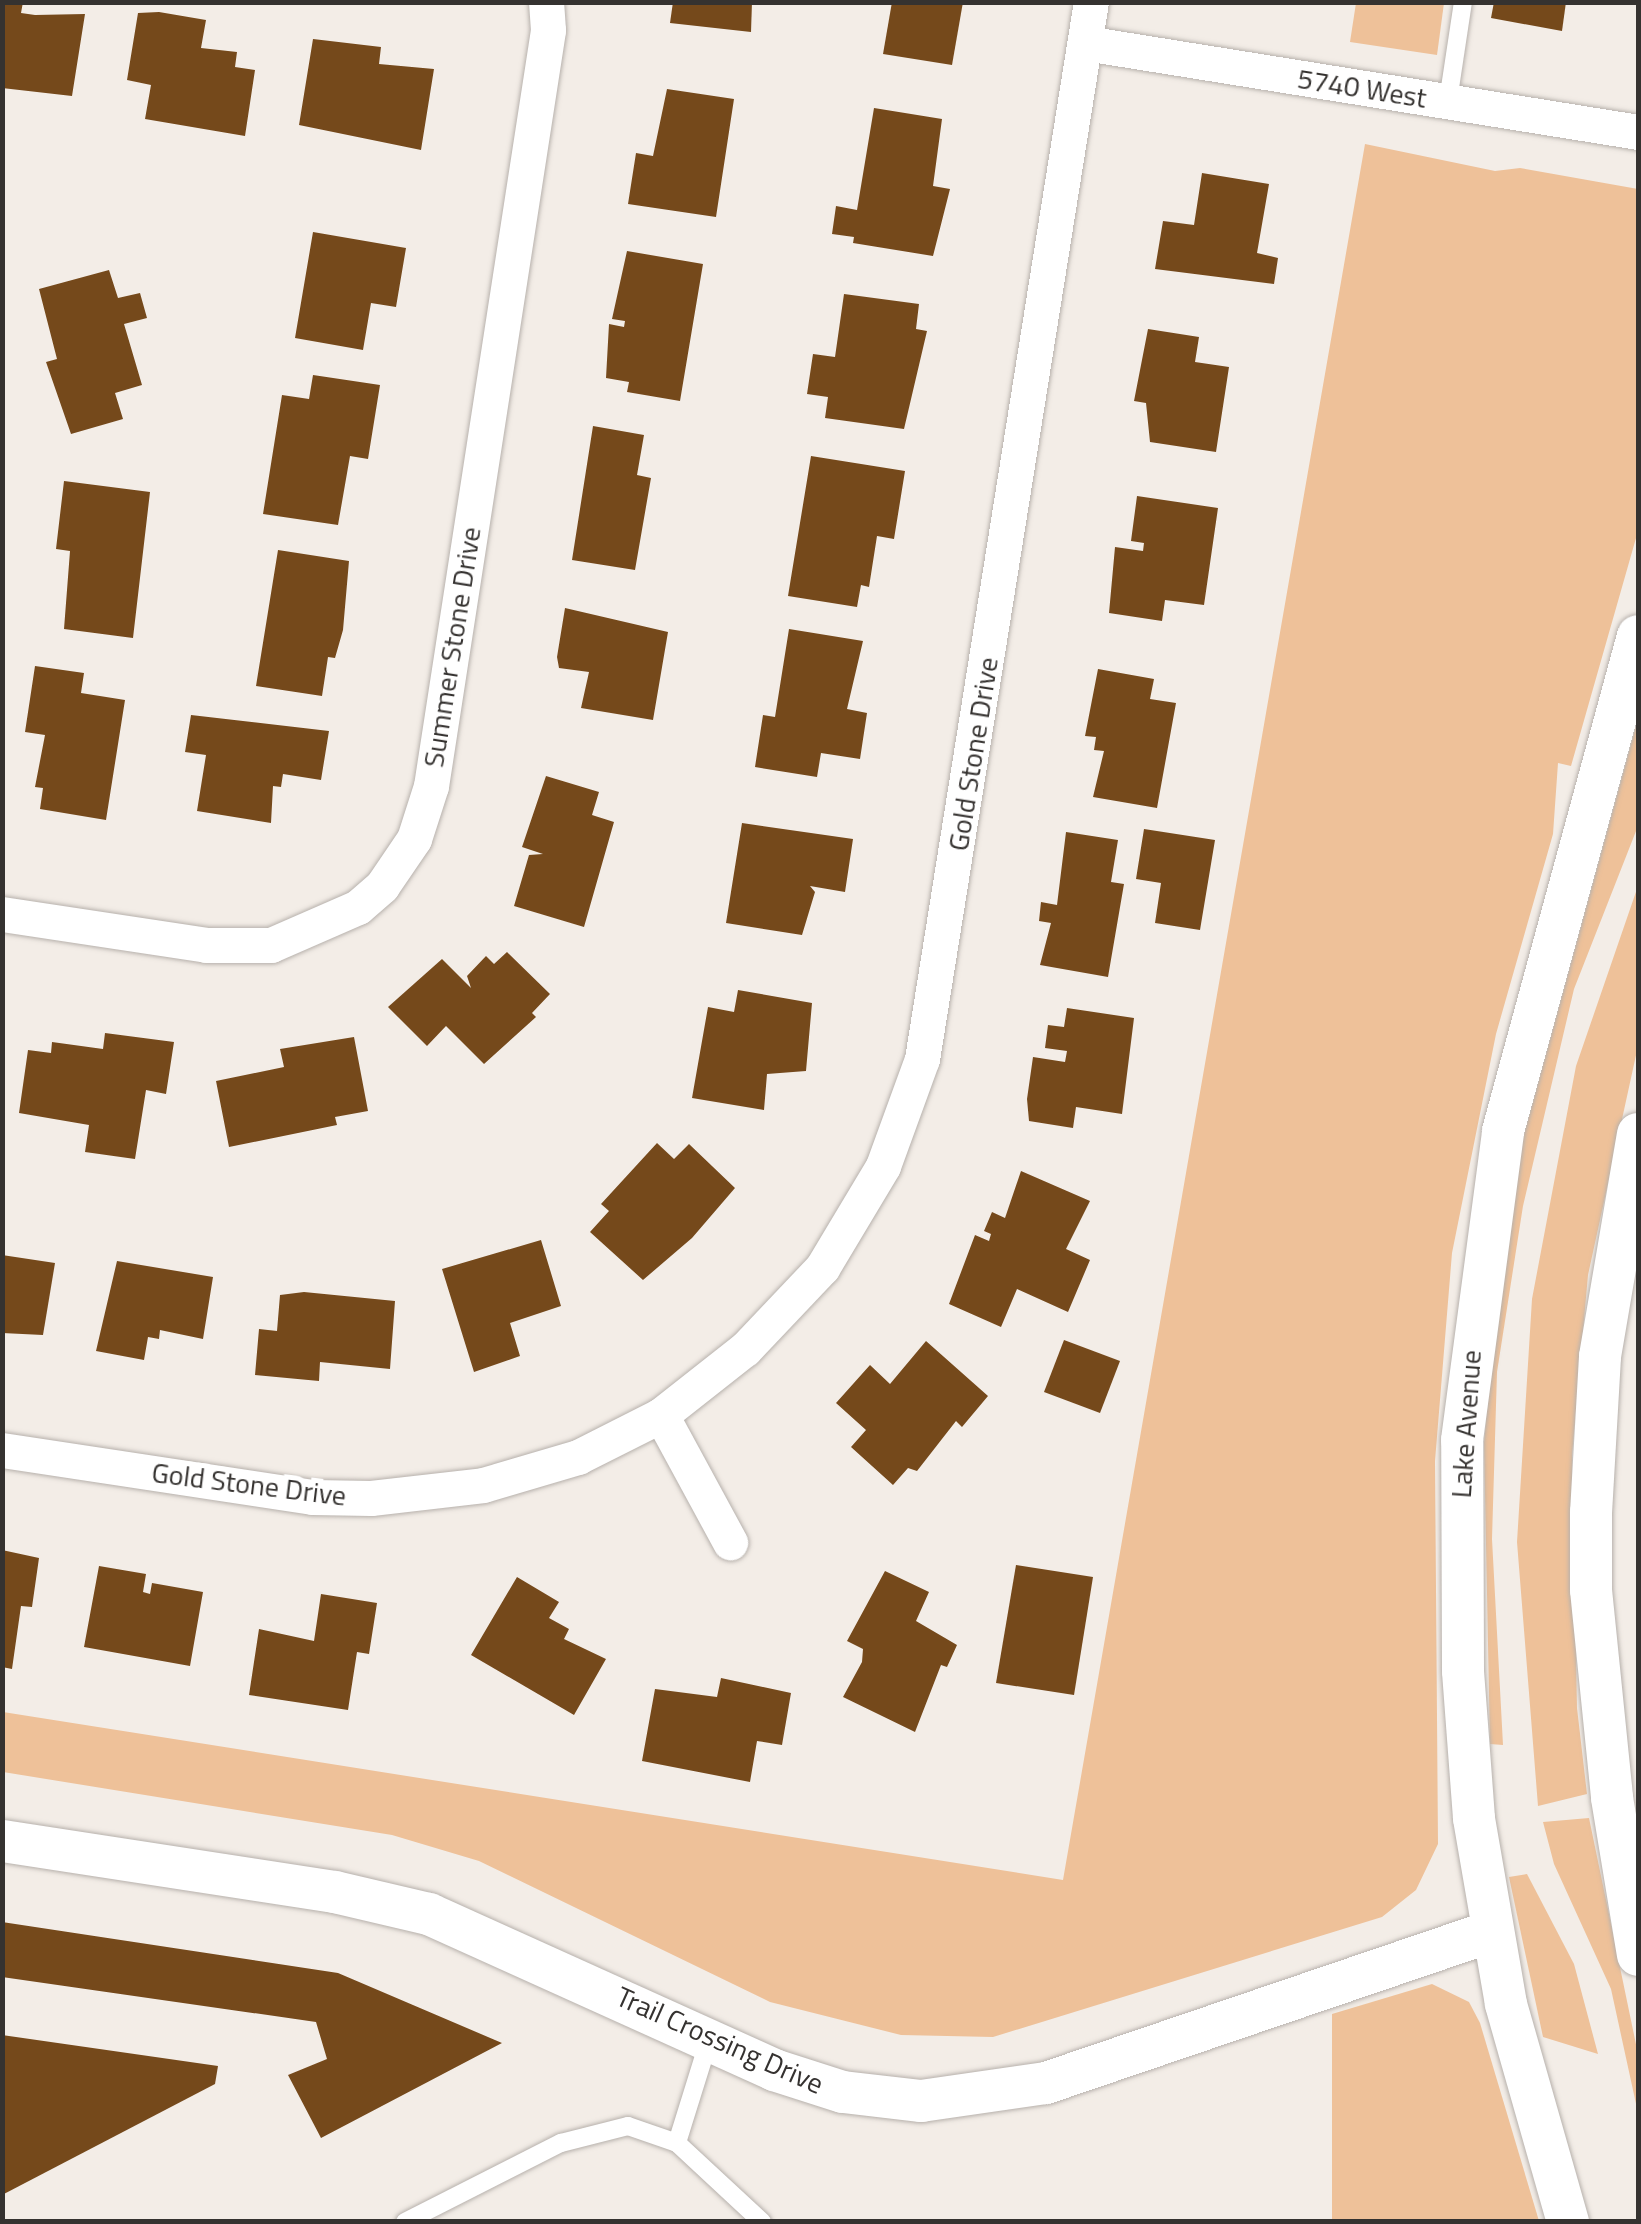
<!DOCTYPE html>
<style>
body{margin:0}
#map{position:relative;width:1641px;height:2224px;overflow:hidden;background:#f3ede7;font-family:"Titillium Web",sans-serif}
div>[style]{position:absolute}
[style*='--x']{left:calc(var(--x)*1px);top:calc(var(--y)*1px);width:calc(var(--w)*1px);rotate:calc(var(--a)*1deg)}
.green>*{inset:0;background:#eec199}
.building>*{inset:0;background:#75491b}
.roads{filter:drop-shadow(0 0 2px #b7b1ac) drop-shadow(0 0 2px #b7b1ac)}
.service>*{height:18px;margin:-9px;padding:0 9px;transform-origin:9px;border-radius:9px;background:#fff}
.minor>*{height:35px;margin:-17.5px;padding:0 17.5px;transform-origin:17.5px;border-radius:17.5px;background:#fff}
.tertiary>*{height:42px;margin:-21px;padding:0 21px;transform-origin:21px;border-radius:21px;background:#fff}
span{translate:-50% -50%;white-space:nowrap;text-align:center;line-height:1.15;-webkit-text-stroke:10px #fff;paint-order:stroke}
.street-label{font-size:28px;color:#353230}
.frame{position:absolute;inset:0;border:5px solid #353230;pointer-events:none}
</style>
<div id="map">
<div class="green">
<div style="clip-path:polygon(1356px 3px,1444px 3px,1437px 55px,1350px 42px)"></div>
<div style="clip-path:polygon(1365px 144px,1495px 171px,1520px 168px,1638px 189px,1638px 531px,1571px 766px,1558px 763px,1553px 834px,1496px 1034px,1452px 1253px,1435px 1461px,1438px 1844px,1416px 1890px,1382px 1917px,993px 2037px,901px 2035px,770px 2002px,479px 1861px,392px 1835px,3px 1772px,3px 1712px,1063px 1880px)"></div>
<div style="clip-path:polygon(1638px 719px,1638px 826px,1574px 989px,1523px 1206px,1497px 1372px,1492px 1539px,1503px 1745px,1490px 1744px,1484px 1443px,1497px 1301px,1521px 1146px)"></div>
<div style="clip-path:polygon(1638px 886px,1638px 1046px,1588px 1275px,1572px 1455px,1577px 1708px,1587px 1794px,1538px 1806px,1517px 1542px,1532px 1299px,1576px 1066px)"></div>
<div style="clip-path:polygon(1589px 1818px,1638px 2054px,1638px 2113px,1611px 1989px,1554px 1864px,1543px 1822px)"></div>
<div style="clip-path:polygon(1527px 1874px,1574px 1964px,1598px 2054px,1543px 2037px,1509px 1877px)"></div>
<div style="clip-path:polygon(1432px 1984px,1469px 2002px,1480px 2023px,1539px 2221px,1332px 2221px,1332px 2014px)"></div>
</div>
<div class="building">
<div style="clip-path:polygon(2px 2px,23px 2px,21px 13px,35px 15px,85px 14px,72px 96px,2px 88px)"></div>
<div style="clip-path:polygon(673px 2px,752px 2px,751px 32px,670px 23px)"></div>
<div style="clip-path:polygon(892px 2px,963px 2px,952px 65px,883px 54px)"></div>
<div style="clip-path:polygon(1494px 2px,1566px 2px,1562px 31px,1491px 18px)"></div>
<div style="clip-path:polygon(159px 12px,206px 20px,201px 48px,237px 52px,235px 67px,255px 70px,245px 136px,145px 119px,151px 85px,127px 80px,138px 13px)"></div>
<div style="clip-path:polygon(313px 39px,381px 47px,379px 64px,434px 69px,421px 150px,299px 125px)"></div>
<div style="clip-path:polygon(667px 89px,734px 99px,716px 217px,628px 204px,636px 153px,653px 156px)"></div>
<div style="clip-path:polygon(874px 108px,942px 119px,933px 186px,950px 189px,933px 256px,853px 243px,854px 237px,832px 234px,836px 206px,857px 210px)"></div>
<div style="clip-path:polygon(1202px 173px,1269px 184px,1257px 253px,1278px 258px,1274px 284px,1155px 269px,1163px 221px,1194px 225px)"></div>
<div style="clip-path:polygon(313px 232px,406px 248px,396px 307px,371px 303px,363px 350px,295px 338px)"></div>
<div style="clip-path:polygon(627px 251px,703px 264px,680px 401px,627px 392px,629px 382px,606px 378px,609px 324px,624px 327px,625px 321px,612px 319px)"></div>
<div style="clip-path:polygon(109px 270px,118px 298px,140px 293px,147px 318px,124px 324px,142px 385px,115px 393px,123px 419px,71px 434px,46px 362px,57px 359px,39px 289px)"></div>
<div style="clip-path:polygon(844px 294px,919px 304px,916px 329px,927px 331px,904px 429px,825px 418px,828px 397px,807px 394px,813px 354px,835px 357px)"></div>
<div style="clip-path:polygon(1148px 329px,1199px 337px,1195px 362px,1229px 367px,1216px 452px,1150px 442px,1146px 403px,1134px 401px)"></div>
<div style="clip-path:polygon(313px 375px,380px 385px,368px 459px,350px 456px,338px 525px,263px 514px,282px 395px,309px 399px)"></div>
<div style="clip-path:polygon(593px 426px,644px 435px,637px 475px,651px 478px,635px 570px,572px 560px)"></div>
<div style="clip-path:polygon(811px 456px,905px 471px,894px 539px,877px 536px,869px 587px,861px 585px,857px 607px,788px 596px)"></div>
<div style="clip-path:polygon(64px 481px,150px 492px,133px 638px,64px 629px,70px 551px,56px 549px)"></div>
<div style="clip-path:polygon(1137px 496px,1218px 508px,1204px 605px,1165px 600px,1162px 621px,1109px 613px,1115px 547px,1143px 551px,1144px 543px,1131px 541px)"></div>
<div style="clip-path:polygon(278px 550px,349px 561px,343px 630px,335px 658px,328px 657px,322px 696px,256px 686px)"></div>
<div style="clip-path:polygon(565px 608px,668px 632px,653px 720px,581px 708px,589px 672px,559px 668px,557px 657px)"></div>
<div style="clip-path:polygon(789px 629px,863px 641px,847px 709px,867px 713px,860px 759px,821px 753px,817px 777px,755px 767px,763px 715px,775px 717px)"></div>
<div style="clip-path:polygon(35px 666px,84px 673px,81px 693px,125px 700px,106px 820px,40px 809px,43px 788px,35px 787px,45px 735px,25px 732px)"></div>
<div style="clip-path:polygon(1098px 669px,1154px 679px,1150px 699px,1176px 703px,1157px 808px,1093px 797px,1104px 751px,1094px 750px,1096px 737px,1085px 736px)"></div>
<div style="clip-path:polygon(191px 715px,329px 731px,321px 780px,283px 774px,281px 787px,273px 786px,271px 823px,197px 811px,206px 755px,185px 752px)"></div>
<div style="clip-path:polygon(546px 776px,599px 792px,592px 815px,614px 822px,584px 927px,514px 906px,529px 855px,543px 854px,522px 847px)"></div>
<div style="clip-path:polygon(742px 823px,853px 839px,845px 892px,810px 886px,815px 892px,802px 935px,726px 923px)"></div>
<div style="clip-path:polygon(1144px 829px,1215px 840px,1200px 930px,1155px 923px,1161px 883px,1136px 879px)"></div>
<div style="clip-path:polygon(1066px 832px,1118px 840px,1111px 882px,1124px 884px,1108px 977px,1040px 965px,1051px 923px,1039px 921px,1041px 902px,1057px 905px)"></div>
<div style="clip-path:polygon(507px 952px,550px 994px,532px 1013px,536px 1017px,484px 1064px,446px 1026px,427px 1046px,388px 1007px,442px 959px,471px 988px,467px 976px,486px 956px,494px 964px)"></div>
<div style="clip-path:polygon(738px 990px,812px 1003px,806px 1071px,767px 1074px,764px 1110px,692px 1098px,708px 1007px,734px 1012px)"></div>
<div style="clip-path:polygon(1067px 1008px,1134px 1018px,1122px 1114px,1076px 1107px,1073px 1128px,1029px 1121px,1027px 1099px,1033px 1057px,1065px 1062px,1067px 1051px,1045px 1048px,1048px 1025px,1064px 1027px)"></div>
<div style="clip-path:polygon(105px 1033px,174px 1042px,166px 1094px,146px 1090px,135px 1159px,85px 1152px,89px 1125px,19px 1113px,28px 1050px,51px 1053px,52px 1042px,103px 1049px)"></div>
<div style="clip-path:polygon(354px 1037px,368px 1111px,335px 1117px,337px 1125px,229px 1147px,216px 1081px,284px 1067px,280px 1049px)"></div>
<div style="clip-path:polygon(657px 1143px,674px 1159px,689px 1144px,735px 1188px,692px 1238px,643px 1280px,590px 1232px,609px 1211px,601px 1204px)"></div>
<div style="clip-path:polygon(1021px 1171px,1090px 1201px,1066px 1249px,1090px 1260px,1068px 1312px,1017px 1289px,1001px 1327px,949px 1304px,975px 1235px,989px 1241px,991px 1234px,984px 1231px,992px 1212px,1005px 1218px)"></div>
<div style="clip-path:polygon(541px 1240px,561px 1306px,510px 1323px,520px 1356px,474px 1372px,442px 1269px)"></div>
<div style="clip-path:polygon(2px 1255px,55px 1263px,43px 1335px,2px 1333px)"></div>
<div style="clip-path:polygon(117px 1261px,213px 1277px,203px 1339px,160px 1330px,159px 1339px,148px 1337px,144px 1360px,96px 1351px)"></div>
<div style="clip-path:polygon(304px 1292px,395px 1301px,390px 1369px,320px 1362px,319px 1381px,255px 1375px,259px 1329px,277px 1331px,280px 1295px)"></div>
<div style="clip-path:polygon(1064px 1340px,1120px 1361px,1100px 1413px,1044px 1392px)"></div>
<div style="clip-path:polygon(926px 1341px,988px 1396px,962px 1427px,956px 1421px,917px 1471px,908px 1468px,893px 1485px,851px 1447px,866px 1430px,836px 1403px,870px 1365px,890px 1384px)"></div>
<div style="clip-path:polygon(2px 1550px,39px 1558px,32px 1607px,21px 1606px,12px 1669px,2px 1667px)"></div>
<div style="clip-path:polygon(1016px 1565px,1093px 1577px,1074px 1695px,996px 1683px)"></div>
<div style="clip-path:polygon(99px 1566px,146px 1574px,143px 1592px,150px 1594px,152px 1583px,203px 1592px,190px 1666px,84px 1647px)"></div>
<div style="clip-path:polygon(885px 1571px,929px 1592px,916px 1621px,957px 1645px,947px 1667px,941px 1665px,915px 1732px,843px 1697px,862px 1662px,863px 1649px,847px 1641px)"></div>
<div style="clip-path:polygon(517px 1577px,559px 1602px,549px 1618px,569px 1629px,564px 1639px,606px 1659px,574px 1715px,471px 1655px)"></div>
<div style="clip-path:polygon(321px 1594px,377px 1603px,369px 1654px,357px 1652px,348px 1710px,249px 1695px,259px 1629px,314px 1641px)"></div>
<div style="clip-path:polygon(721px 1678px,791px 1693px,782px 1745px,757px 1741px,750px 1782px,642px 1761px,655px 1689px,717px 1697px)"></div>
<div style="clip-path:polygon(2px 1922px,338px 1973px,502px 2043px,321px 2138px,288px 2075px,327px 2059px,316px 2022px,2px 1977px)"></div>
<div style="clip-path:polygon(2px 2035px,218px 2066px,215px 2084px,2px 2195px)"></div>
</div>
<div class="roads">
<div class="service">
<div style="--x:1448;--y:101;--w:100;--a:-81.4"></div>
<div style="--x:709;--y:2040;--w:108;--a:107.3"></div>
<div style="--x:677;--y:2143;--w:116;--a:42.9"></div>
<div style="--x:405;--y:2222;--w:175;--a:-26.9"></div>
<div style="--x:561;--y:2143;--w:69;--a:-14.2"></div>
<div style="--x:628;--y:2126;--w:52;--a:19.1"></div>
</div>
<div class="minor">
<div style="--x:1085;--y:43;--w:560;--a:9.14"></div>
<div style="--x:2;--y:914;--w:206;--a:8.6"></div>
<div style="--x:206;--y:945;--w:65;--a:0"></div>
<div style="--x:271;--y:945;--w:95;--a:-23.6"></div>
<div style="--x:358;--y:907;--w:32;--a:-41"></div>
<div style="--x:382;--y:886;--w:57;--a:-55.8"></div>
<div style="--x:414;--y:839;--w:56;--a:-72.2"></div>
<div style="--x:431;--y:786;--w:765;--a:-81.2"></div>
<div style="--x:548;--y:30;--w:28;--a:-94"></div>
<div style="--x:661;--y:1415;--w:145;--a:61.5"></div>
<div style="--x:2;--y:1450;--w:314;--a:8.6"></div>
<div style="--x:312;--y:1497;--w:59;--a:1"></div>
<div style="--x:371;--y:1498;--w:113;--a:-6.6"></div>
<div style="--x:483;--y:1485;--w:99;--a:-16.4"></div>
<div style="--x:578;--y:1457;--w:93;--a:-26.8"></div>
<div style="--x:661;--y:1415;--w:107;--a:-38.2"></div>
<div style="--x:745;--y:1349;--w:112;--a:-46.5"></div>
<div style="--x:822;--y:1268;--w:119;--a:-59.1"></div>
<div style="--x:883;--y:1166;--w:114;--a:-70"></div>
<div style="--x:922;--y:1059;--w:1070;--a:-80.92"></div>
</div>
<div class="tertiary">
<div style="--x:1638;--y:1134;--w:226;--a:99.7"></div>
<div style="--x:1600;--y:1357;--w:155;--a:93.3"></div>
<div style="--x:1591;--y:1512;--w:78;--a:90"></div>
<div style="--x:1591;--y:1590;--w:209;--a:84.2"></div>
<div style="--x:1612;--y:1798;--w:159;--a:80.6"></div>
<div style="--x:2;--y:1841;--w:337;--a:8.7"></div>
<div style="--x:335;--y:1892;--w:97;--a:13.2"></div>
<div style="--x:429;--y:1914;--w:379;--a:24.3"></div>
<div style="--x:774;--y:2070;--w:72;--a:17.7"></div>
<div style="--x:843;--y:2092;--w:79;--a:6.6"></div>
<div style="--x:921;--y:2101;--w:126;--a:-8.2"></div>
<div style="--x:1046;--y:2083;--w:471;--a:-18.8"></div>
<div style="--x:1568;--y:2222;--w:227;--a:-105.9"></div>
<div style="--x:1506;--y:2004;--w:189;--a:-99.8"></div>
<div style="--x:1474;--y:1818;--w:147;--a:-94.3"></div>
<div style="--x:1463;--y:1671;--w:231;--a:-90.2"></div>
<div style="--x:1462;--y:1440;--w:312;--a:-82.4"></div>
<div style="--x:1503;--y:1131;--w:513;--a:-74.74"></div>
</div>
</div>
<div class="street-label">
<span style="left:1362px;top:88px;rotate:9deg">5740 West</span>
<span style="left:452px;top:647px;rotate:-81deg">Summer Stone Drive</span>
<span style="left:973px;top:754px;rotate:-81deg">Gold Stone Drive</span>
<span style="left:1466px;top:1424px;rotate:-86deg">Lake Avenue</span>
<span style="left:249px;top:1484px;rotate:7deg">Gold Stone Drive</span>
<span style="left:720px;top:2040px;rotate:24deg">Trail Crossing Drive</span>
</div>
<div class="frame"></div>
</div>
